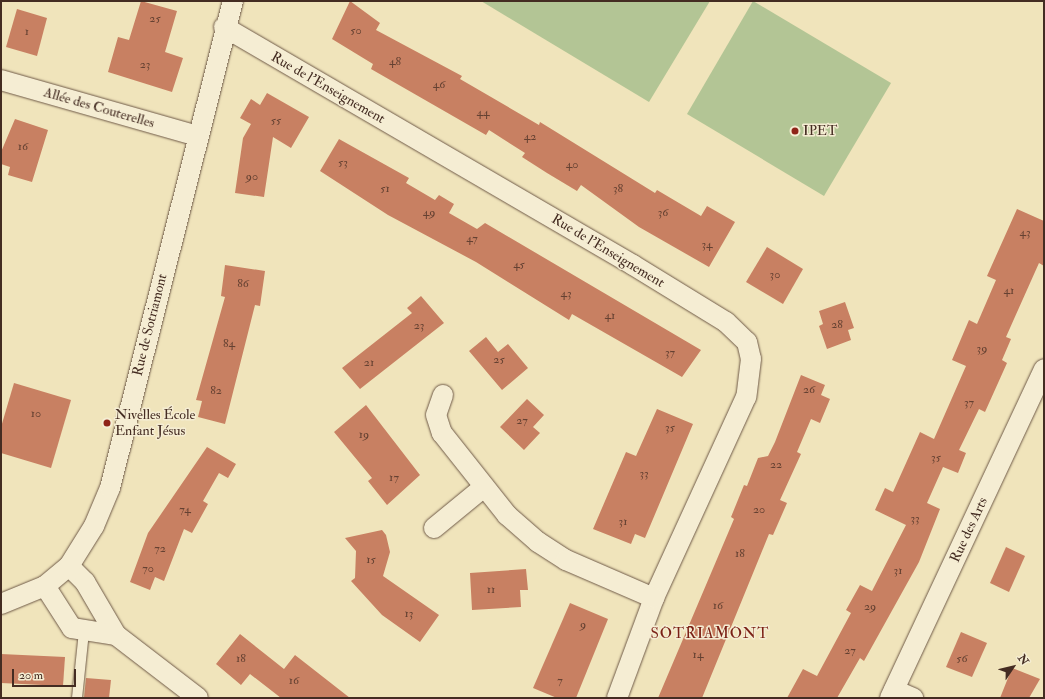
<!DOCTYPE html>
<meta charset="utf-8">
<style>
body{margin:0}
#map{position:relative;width:1045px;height:699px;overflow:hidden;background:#f0e4bb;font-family:"IM FELL Double Pica",serif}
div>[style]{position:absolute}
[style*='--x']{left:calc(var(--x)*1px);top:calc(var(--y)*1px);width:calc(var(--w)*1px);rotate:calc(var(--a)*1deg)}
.green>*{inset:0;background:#b3c595}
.building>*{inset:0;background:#c88062}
.roads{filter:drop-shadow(0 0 1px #6f5a48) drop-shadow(0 0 1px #6f5a48)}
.service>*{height:10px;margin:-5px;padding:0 5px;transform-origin:5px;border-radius:5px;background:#f5edd3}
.minor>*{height:20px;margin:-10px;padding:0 10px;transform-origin:10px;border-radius:10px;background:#f5edd3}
.dots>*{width:11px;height:11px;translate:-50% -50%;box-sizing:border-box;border:2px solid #f5edd3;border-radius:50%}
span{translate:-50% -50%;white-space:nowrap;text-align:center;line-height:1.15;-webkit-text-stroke:3px #f5edd3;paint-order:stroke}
.number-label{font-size:12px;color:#654132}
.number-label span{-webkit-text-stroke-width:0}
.street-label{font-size:14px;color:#442c22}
.poi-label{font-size:14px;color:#442c22}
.left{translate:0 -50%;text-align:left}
.neighbourhood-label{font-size:15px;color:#7a1f14;letter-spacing:1px}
.frame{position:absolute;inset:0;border:2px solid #442c22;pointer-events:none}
.north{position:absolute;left:993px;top:647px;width:40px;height:40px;-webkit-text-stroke:3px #f5edd3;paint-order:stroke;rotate:55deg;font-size:11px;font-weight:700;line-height:16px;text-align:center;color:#442c22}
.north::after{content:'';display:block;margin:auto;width:14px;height:18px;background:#442c22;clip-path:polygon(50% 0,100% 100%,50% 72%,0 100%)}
.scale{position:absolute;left:12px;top:669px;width:64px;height:18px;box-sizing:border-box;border:2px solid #442c22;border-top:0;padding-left:5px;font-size:12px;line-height:14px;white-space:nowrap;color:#442c22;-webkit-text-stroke:3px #f5edd3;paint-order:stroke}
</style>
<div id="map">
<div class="green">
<div style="clip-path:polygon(481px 1px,710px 1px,649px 102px)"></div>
<div style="clip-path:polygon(753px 1px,891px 83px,824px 196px,687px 114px)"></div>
</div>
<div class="building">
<div style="clip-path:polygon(141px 1px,177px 11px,165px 52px,183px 58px,172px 92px,108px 72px,118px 37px,129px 40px)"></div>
<div style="clip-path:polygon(350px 1px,380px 23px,376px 30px,462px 76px,460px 79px,539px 125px,540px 122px,655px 193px,657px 190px,701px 216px,707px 206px,735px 222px,709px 267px,639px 227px,581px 185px,577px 191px,547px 173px,522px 157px,525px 153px,489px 130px,486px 135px,371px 69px,373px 64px,332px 39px)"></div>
<div style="clip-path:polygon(17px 9px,47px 18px,37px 56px,6px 47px)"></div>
<div style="clip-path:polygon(267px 93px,309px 117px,291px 148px,273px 137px,264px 197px,235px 193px,243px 138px,251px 124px,240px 118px,251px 99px,260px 105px)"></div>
<div style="clip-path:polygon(15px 119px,48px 130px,32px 182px,8px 175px,10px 167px,1px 164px,1px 152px)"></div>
<div style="clip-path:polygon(339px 139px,409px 178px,406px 183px,435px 200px,439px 195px,454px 204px,449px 213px,477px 229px,485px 223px,701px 350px,682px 377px,572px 314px,569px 320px,476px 262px,388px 215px,320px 171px)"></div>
<div style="clip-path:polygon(1017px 209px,1044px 221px,1044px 266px,1039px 263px,1006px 337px,1011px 339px,1002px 360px,1007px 363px,985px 412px,979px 409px,959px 450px,966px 453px,958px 473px,943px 467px,927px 503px,940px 509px,919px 562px,864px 661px,860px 658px,837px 698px,787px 698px,803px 669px,817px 676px,851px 613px,846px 610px,860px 585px,872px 591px,906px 525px,875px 510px,885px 488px,893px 492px,920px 432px,934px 439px,966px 366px,952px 360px,969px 320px,977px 324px,996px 280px,987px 276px)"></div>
<div style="clip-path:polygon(767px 247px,803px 269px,783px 304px,746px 282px)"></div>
<div style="clip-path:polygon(225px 265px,265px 271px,260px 306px,255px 305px,225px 424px,198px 417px,202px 401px,196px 400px,225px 297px,221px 296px)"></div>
<div style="clip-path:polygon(421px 296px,444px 323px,360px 389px,342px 368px,412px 313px,407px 308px)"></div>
<div style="clip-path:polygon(845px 302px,854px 328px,848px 330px,851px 340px,827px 349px,819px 326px,823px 324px,819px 311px)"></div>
<div style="clip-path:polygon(486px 337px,498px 352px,508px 344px,528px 368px,502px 390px,469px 351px)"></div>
<div style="clip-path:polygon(801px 375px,825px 385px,821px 395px,830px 399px,820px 423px,811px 419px,797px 452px,801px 454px,780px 500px,787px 503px,773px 535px,769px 534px,702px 698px,658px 698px,734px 519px,731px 517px,744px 485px,747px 486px,758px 458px,768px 456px,775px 442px)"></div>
<div style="clip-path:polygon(14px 383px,71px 400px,51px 468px,1px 453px,1px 427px)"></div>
<div style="clip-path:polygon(527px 399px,544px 415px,533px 427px,540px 433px,524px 450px,500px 427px)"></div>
<div style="clip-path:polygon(366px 405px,420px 475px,387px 505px,368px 481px,372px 478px,334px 432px)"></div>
<div style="clip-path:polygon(657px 409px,693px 424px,645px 538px,635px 534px,631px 544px,593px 529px,626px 452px,636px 456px)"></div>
<div style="clip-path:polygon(207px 447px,236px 464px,228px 478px,219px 473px,203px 501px,208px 504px,192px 533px,184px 529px,164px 581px,155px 577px,150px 590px,130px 582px,148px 533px)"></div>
<div style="clip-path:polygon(382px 530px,386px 535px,390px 552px,383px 576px,439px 615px,420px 642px,382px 615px,351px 581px,355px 578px,356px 551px,345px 538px)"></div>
<div style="clip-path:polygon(1006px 547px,1025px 556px,1009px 592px,990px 583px)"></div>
<div style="clip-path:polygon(526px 569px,528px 590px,520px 590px,521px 607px,472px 610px,470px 573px)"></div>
<div style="clip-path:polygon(570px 603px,608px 619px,576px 698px,557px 698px,533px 688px)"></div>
<div style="clip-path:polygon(961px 632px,987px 643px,972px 677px,946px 667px)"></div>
<div style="clip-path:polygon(240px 634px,284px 669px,295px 655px,350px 698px,281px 698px,250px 674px,241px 685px,216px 664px)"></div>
<div style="clip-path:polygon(1px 654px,65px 657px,63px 686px,1px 683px)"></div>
<div style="clip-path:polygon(1012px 668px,1040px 679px,1029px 698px,1000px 698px)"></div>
<div style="clip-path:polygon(86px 678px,111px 680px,109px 698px,84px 698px)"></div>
</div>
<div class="roads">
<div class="service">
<div style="--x:77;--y:698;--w:67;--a:-84"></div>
</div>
<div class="minor">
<div style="--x:224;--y:27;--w:473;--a:30.2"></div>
<div style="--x:633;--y:265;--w:109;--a:31.5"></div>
<div style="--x:726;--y:322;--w:29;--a:44"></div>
<div style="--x:747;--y:342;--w:17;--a:77"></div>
<div style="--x:751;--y:359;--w:38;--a:97"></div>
<div style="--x:746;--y:397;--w:221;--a:114.6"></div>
<div style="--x:654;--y:598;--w:107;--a:110.3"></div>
<div style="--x:1;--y:80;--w:204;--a:15.9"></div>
<div style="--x:443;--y:395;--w:21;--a:109"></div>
<div style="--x:436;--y:415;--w:19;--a:72"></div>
<div style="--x:442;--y:433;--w:105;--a:51.6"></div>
<div style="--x:507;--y:515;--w:41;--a:41.1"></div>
<div style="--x:538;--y:542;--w:33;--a:33"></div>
<div style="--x:566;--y:560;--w:96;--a:23.4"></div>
<div style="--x:434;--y:528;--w:65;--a:-39.4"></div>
<div style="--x:69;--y:566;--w:23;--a:45"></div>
<div style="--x:85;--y:582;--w:61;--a:59.7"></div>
<div style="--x:116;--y:635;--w:103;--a:37.5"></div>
<div style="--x:45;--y:586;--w:50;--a:57.3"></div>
<div style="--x:72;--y:628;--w:45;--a:9"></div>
<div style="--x:1;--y:604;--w:48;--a:-22.2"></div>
<div style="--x:45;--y:586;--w:31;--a:-40"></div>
<div style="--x:69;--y:566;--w:47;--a:-58"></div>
<div style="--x:94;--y:526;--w:41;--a:-67.2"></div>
<div style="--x:110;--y:488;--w:502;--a:-75.83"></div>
<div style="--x:894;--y:690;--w:21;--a:23"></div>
<div style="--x:890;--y:698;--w:363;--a:-64.9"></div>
</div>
</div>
<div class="dots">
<div style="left:795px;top:131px;background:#8f2418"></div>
<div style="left:107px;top:423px;background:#8f2418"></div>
</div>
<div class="number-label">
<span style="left:155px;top:19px">25</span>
<span style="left:356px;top:31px">50</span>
<span style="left:27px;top:32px">1</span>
<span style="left:395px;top:62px">48</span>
<span style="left:145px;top:65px">23</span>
<span style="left:439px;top:85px">46</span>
<span style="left:483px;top:113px">44</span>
<span style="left:276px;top:121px">55</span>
<span style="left:530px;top:137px">42</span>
<span style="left:23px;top:147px">16</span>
<span style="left:343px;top:163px">53</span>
<span style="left:572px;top:165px">40</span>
<span style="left:252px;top:177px">90</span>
<span style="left:385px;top:189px">51</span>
<span style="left:618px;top:189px">38</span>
<span style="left:429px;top:213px">49</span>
<span style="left:663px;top:213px">36</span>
<span style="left:1025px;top:233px">43</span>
<span style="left:472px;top:239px">47</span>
<span style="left:707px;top:245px">34</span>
<span style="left:519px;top:265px">45</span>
<span style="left:775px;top:275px">30</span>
<span style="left:243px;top:284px">86</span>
<span style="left:1009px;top:291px">41</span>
<span style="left:566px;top:294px">43</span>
<span style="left:610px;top:316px">41</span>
<span style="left:837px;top:325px">28</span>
<span style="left:419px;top:326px">23</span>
<span style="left:229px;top:344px">84</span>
<span style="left:982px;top:349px">39</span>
<span style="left:670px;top:353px">37</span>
<span style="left:499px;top:360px">25</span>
<span style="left:369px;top:363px">21</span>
<span style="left:809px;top:390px">26</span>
<span style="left:216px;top:391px">82</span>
<span style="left:969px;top:403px">37</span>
<span style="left:36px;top:414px">10</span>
<span style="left:522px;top:421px">27</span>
<span style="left:670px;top:428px">35</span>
<span style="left:364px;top:435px">19</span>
<span style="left:936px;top:458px">35</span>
<span style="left:776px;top:465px">22</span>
<span style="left:644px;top:474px">33</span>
<span style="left:394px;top:478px">17</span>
<span style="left:185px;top:510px">74</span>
<span style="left:759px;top:510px">20</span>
<span style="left:915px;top:519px">33</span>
<span style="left:623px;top:522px">31</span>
<span style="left:160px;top:549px">72</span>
<span style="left:740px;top:554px">18</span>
<span style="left:371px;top:560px">15</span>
<span style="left:148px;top:569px">70</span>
<span style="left:898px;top:571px">31</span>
<span style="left:491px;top:590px">11</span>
<span style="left:718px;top:606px">16</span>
<span style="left:870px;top:607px">29</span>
<span style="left:409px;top:614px">13</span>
<span style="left:583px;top:625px">9</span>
<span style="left:850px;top:651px">27</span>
<span style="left:698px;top:655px">14</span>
<span style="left:241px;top:659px">18</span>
<span style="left:962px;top:659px">56</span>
<span style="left:294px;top:681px">16</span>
<span style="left:560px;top:681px">7</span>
</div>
<div class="street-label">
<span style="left:328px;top:88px;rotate:30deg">Rue de l'Enseignement</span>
<span style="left:99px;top:108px;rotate:16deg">Allée des Couterelles</span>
<span style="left:608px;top:251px;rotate:31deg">Rue de l'Enseignement</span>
<span style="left:150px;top:325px;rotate:-76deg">Rue de Sotriamont</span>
<span style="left:969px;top:530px;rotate:-65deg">Rue des Arts</span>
</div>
<div class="poi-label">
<span class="left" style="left:803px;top:131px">IPET</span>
<span class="left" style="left:115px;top:423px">Nivelles École<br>Enfant Jésus</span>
</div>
<div class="neighbourhood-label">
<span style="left:710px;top:634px">SOTRIAMONT</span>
</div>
<div class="frame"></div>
<div class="north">N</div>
<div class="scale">20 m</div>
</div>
